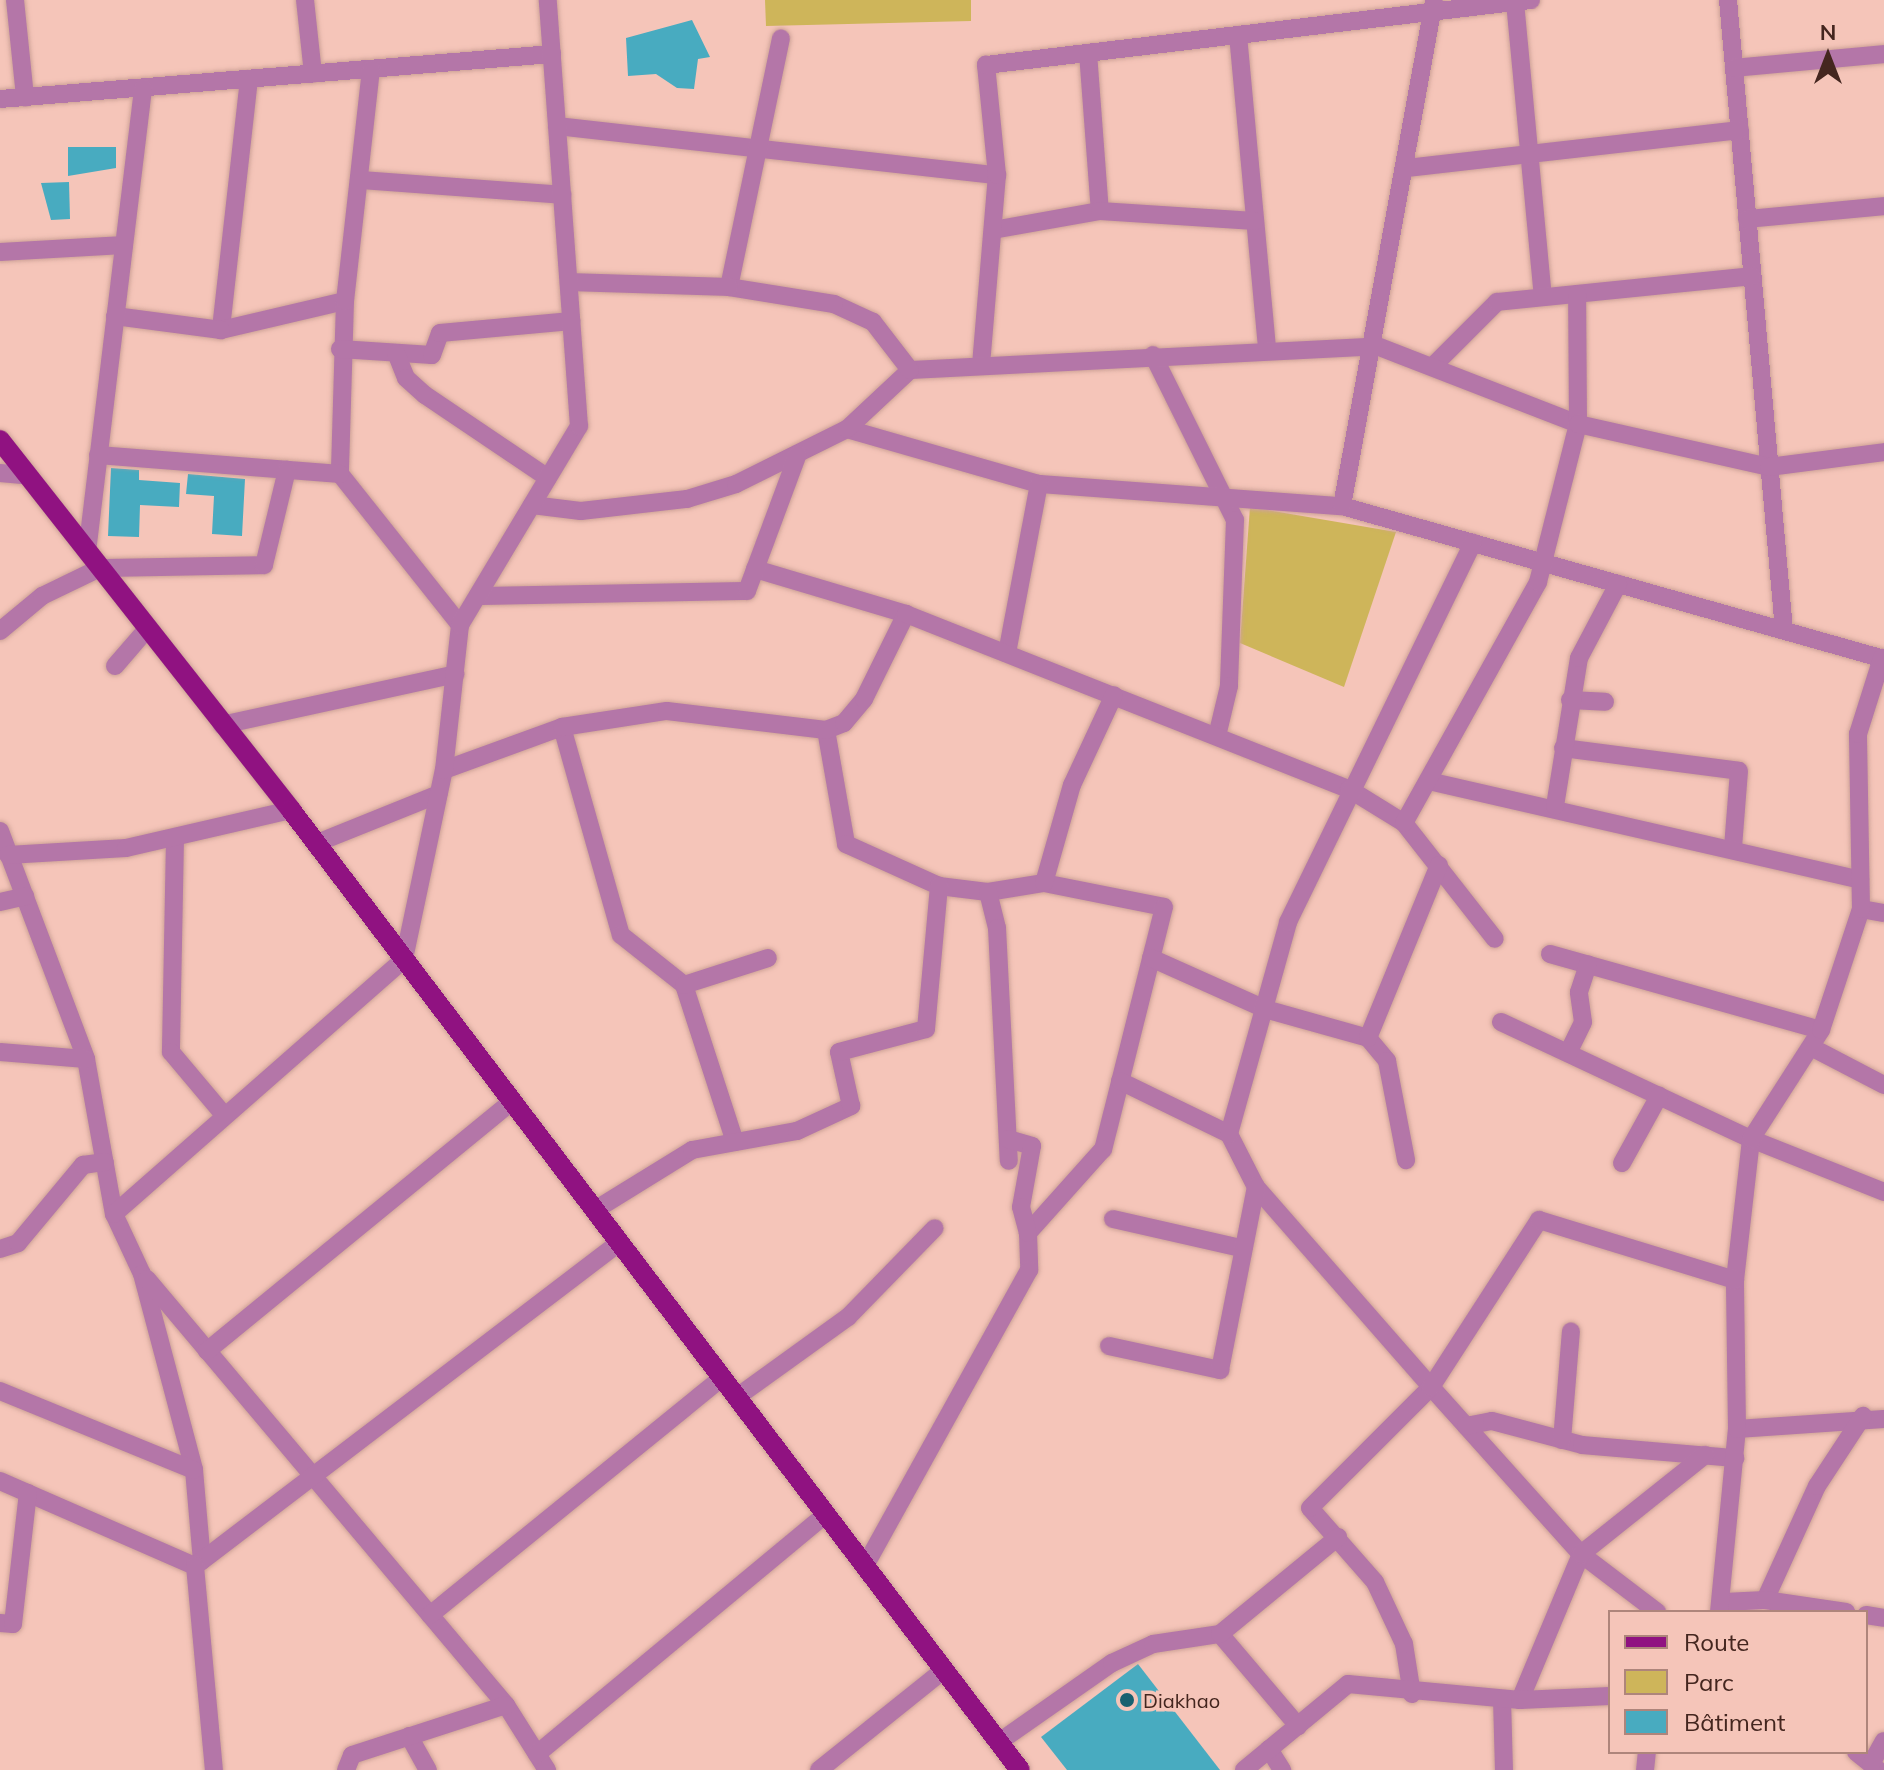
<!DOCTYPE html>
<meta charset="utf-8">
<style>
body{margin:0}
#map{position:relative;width:1884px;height:1770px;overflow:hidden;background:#f5c5b9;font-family:Mulish,sans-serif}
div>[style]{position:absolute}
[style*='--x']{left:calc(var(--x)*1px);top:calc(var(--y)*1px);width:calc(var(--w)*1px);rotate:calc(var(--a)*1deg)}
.green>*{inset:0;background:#ceb55a}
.building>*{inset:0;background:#48abc0}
.roads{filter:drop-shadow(0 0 2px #cea297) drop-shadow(0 0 2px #cea297)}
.minor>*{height:18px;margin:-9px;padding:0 9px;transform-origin:9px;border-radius:9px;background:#b476a8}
.major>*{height:20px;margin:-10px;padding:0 10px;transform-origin:10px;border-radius:10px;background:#901281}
.dots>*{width:22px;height:22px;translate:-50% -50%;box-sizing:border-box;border:4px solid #f5c5b9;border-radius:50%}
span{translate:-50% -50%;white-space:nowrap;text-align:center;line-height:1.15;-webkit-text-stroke:7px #f5c5b9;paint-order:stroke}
.poi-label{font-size:20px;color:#44261f}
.left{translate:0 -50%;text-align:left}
.legend{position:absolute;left:1608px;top:1610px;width:260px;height:144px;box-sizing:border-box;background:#f5c5b9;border:2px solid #ae857b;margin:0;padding:10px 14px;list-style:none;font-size:24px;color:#44261f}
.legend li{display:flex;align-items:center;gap:16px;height:40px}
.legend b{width:40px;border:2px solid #ae857b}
.north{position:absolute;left:1788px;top:16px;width:80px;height:80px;-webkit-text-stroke:6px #f5c5b9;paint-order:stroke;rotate:0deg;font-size:22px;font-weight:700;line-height:32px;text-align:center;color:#44261f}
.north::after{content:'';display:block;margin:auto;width:28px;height:36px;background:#44261f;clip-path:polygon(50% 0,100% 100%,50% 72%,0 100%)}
</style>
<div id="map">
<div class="green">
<div style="clip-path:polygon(765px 0,971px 0,971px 21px,766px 26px)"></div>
<div style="clip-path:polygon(1250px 507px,1396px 532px,1344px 687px,1240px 643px)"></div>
</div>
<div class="building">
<div style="clip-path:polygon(692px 20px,710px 57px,698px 59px,694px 89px,677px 88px,656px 74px,628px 76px,626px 38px)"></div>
<div style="clip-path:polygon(68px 147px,116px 147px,116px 168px,68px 176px)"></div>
<div style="clip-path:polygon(69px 182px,70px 219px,51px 220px,41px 183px)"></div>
<div style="clip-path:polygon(111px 468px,139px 470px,139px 480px,180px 483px,179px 507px,140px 505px,139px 537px,108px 536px)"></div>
<div style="clip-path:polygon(188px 474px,245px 479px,242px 536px,212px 534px,214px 496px,186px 494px)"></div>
<div style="clip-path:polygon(1138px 1664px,1220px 1770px,1067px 1770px,1041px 1737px)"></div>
</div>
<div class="roads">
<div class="minor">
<div style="--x:15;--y:0;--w:98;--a:84.1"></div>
<div style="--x:305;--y:0;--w:74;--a:83.8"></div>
<div style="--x:1728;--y:0;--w:632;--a:84.92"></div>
<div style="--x:1515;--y:2;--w:296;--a:84.6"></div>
<div style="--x:1238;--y:35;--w:316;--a:84.7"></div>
<div style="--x:1088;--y:53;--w:158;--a:85.7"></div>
<div style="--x:1734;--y:68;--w:151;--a:-5.3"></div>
<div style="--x:249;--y:79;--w:253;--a:96.4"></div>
<div style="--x:221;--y:330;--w:127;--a:-13.2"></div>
<div style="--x:345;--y:301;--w:173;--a:91.7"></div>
<div style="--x:340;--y:474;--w:193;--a:51.5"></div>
<div style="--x:0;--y:99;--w:554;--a:-4.66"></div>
<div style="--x:557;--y:126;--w:443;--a:6.4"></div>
<div style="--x:1407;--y:168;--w:335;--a:-6.5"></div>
<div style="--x:360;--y:180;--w:203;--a:4.2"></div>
<div style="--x:1747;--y:219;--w:138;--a:-5.4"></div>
<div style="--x:993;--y:230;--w:109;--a:-10.1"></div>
<div style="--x:1100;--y:211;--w:155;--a:3.7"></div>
<div style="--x:0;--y:252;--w:124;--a:-3.2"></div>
<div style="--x:729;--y:287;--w:254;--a:-78.2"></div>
<div style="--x:345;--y:301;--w:233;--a:-83.6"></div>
<div style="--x:115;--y:316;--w:107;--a:7.5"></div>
<div style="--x:340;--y:349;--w:92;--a:3.7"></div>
<div style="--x:432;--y:355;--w:23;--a:-70"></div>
<div style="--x:440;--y:333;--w:132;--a:-5.2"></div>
<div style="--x:396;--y:353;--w:27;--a:68"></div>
<div style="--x:406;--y:378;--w:25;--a:42"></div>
<div style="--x:425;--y:395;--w:148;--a:34"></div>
<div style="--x:1153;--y:355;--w:184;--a:63.6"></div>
<div style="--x:1235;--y:520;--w:166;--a:92.1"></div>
<div style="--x:1229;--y:686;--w:51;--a:103.5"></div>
<div style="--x:1435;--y:364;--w:88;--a:-45"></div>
<div style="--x:1497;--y:302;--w:256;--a:-5.8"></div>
<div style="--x:981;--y:365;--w:191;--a:-85.2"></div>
<div style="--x:997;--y:175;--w:111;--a:-95.7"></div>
<div style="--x:986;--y:65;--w:549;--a:-6.8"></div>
<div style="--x:910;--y:370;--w:468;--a:-2.9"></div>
<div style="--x:1377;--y:346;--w:216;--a:21.2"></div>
<div style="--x:1578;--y:424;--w:130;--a:-90.4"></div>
<div style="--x:847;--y:429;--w:200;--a:16"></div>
<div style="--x:1039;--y:484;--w:304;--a:4.2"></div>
<div style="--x:1342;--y:506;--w:563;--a:15.76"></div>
<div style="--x:98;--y:455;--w:243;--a:4.5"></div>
<div style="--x:0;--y:473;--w:25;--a:5"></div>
<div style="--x:532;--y:505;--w:49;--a:7"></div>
<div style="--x:581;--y:511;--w:107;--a:-6.5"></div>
<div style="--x:687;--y:499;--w:51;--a:-17"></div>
<div style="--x:736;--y:484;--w:124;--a:-26.4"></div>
<div style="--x:847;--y:429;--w:86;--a:-43.1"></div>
<div style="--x:910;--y:370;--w:61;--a:-127.6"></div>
<div style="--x:873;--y:322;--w:43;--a:-155.2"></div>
<div style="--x:834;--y:304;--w:106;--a:-170.8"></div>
<div style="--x:729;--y:287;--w:160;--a:-178.2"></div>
<div style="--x:1342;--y:506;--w:513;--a:-79.68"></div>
<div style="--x:87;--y:552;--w:467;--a:-83.1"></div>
<div style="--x:755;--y:569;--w:158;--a:16.6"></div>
<div style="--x:478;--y:596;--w:269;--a:-1.1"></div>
<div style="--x:747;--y:591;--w:146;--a:-69.6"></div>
<div style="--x:0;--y:631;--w:55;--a:-39.8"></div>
<div style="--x:42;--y:596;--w:64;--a:-25.8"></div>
<div style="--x:100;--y:568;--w:164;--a:-1"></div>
<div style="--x:264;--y:565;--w:98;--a:-76.4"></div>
<div style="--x:1007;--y:653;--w:172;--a:-79.3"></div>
<div style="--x:115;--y:666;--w:49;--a:-49.1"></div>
<div style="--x:1570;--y:700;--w:35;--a:3"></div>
<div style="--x:222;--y:725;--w:239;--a:-12.3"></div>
<div style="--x:562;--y:727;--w:216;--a:74.2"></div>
<div style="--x:621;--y:935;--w:80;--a:38.4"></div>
<div style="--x:684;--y:985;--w:165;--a:72"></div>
<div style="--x:826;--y:730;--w:116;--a:80"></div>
<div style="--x:846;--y:844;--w:102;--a:24.3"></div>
<div style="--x:939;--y:886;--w:49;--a:7"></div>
<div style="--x:988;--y:892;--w:57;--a:-9.1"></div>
<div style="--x:1044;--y:883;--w:122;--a:11.3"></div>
<div style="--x:1164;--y:907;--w:250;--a:104.1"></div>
<div style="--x:1103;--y:1149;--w:113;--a:131.8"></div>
<div style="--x:1028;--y:1233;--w:37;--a:88"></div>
<div style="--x:1029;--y:1270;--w:338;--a:119"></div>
<div style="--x:1563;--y:748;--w:177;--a:7.4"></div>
<div style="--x:1739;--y:771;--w:76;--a:94.5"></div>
<div style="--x:444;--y:770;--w:126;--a:-20"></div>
<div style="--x:562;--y:727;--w:106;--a:-8.7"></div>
<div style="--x:667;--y:711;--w:160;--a:6.8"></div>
<div style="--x:826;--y:730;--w:19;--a:-21"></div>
<div style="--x:844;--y:723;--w:31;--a:-50"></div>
<div style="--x:864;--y:699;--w:95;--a:-63.7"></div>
<div style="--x:906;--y:614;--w:476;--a:21.6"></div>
<div style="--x:1349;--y:789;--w:65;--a:31.7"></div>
<div style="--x:1404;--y:823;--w:147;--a:51.9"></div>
<div style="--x:1433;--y:782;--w:438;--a:12.9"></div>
<div style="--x:1555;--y:806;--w:150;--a:-80.8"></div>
<div style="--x:1579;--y:658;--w:84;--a:-62.2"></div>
<div style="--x:1404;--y:823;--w:276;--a:-60.9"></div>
<div style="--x:1538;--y:582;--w:163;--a:-75.8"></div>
<div style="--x:1578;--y:424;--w:196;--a:12.7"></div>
<div style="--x:1769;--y:467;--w:116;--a:-7.4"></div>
<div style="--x:0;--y:831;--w:244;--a:69.3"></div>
<div style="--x:86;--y:1059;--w:158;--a:79.8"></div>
<div style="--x:114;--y:1214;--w:66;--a:65"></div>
<div style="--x:142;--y:1274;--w:203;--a:75.1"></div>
<div style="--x:194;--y:1470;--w:91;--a:85"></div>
<div style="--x:175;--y:839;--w:213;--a:91.1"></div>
<div style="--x:171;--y:1052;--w:82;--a:49.9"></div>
<div style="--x:317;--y:843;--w:131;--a:-21.9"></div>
<div style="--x:8;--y:855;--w:118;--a:-3.4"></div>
<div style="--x:126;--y:848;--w:169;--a:-13"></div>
<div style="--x:1044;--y:883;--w:102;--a:-74.1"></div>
<div style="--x:1072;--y:785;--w:99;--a:-65"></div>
<div style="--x:988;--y:892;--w:37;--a:76"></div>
<div style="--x:997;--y:928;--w:233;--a:87.1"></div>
<div style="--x:0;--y:902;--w:26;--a:-13"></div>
<div style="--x:1861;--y:909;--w:23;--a:10"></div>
<div style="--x:1550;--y:954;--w:281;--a:15.7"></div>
<div style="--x:1151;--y:958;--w:125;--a:24.1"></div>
<div style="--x:1265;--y:1009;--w:107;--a:15.7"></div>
<div style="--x:1368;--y:1038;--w:30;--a:50"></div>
<div style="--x:1387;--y:1061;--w:101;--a:79.1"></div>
<div style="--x:684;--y:985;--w:88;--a:-17.8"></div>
<div style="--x:1501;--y:1022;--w:276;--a:25.1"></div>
<div style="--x:1751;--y:1139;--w:143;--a:21.7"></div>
<div style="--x:1368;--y:1038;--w:187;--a:-67.7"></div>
<div style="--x:1811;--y:1047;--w:82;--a:27.5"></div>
<div style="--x:0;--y:1052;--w:86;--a:4.7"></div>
<div style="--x:1568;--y:1053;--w:34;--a:-64"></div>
<div style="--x:1583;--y:1022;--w:30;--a:-98"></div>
<div style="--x:1579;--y:992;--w:29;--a:-72"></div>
<div style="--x:1120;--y:1081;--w:121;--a:25.9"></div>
<div style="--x:1229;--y:1134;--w:59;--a:63"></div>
<div style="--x:1256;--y:1187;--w:266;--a:48.8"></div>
<div style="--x:1431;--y:1387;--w:224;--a:48.1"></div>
<div style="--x:1581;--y:1554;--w:96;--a:37.3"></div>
<div style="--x:1229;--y:1134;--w:220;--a:-74.4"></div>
<div style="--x:1288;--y:922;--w:422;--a:-64"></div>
<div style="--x:1008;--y:1139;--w:25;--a:16"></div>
<div style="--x:1032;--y:1146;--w:62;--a:100.2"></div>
<div style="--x:1021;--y:1207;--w:27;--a:75"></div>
<div style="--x:1622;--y:1163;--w:77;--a:-61.1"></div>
<div style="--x:595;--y:1210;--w:114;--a:-31.7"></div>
<div style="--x:692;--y:1150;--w:107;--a:-10.3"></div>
<div style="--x:797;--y:1131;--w:60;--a:-24.8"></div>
<div style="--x:851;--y:1106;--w:55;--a:-102.5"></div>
<div style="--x:839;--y:1052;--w:90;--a:-14.8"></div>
<div style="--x:926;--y:1029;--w:144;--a:-84.8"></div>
<div style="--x:114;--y:1214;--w:386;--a:-41.3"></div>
<div style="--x:404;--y:959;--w:193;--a:-78.1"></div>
<div style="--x:444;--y:770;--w:146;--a:-83.7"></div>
<div style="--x:460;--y:625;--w:232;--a:-59.1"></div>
<div style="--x:579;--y:426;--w:427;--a:-94.2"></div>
<div style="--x:1113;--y:1219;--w:131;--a:12.8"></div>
<div style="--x:0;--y:1249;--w:19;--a:-18"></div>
<div style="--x:18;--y:1243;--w:102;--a:-50.2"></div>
<div style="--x:83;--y:1165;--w:22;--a:-8"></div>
<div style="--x:147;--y:1279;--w:557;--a:49.88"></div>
<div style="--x:506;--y:1705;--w:77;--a:57.8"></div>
<div style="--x:1109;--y:1346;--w:114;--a:12.2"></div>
<div style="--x:1220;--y:1370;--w:187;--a:-78.9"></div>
<div style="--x:207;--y:1351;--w:394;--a:-39.3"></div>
<div style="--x:0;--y:1391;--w:209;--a:22.2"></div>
<div style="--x:737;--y:1397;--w:137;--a:-35.8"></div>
<div style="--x:848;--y:1317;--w:124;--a:-45.7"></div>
<div style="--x:1466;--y:1426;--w:26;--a:-11"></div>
<div style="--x:1492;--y:1421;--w:93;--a:14.9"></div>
<div style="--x:1582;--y:1445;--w:154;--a:4.9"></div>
<div style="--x:1737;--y:1429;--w:147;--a:-3.9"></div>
<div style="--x:1562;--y:1440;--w:109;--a:-85.3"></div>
<div style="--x:0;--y:1481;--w:213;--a:23.6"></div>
<div style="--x:195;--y:1566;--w:534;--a:-37.32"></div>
<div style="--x:195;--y:1566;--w:205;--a:84.7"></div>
<div style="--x:1765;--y:1600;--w:125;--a:-65.5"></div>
<div style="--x:1817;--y:1486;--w:84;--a:-56.7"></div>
<div style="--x:1724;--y:1602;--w:41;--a:-2.8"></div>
<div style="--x:1765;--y:1600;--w:82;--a:8.4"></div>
<div style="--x:1719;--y:1612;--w:184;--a:-84.4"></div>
<div style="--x:1737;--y:1429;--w:149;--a:-90.8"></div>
<div style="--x:1735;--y:1280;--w:142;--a:-83.5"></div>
<div style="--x:1751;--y:1139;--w:130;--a:-57.3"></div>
<div style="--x:1821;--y:1030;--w:127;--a:-71.7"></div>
<div style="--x:1861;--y:909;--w:175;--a:-91"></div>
<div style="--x:1858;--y:734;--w:80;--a:-72.5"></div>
<div style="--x:430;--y:1615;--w:376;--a:-39.1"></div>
<div style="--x:1866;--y:1615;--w:18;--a:9"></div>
<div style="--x:0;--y:1623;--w:13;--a:4"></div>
<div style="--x:13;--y:1624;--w:132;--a:-83.5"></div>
<div style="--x:1220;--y:1634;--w:121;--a:49.7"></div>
<div style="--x:1412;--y:1694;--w:51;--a:-99.1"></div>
<div style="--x:1404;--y:1644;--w:68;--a:-115.1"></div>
<div style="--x:1375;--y:1582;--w:98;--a:-131.3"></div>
<div style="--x:1310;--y:1508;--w:171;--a:-45"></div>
<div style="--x:1431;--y:1387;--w:199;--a:-57.1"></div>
<div style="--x:1539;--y:1220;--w:205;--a:17"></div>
<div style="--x:1502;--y:1699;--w:71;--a:88.4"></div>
<div style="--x:1520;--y:1700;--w:158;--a:-67.3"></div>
<div style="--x:1581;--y:1554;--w:159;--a:-38.6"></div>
<div style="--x:409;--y:1736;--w:39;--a:61"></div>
<div style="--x:999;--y:1742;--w:138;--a:-35"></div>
<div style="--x:1112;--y:1663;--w:45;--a:-24.9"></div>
<div style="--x:1153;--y:1644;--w:68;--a:-8.5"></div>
<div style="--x:1220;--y:1634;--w:153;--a:-39.4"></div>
<div style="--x:1269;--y:1749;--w:25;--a:58"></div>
<div style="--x:1856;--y:1752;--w:28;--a:39"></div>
<div style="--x:537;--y:1754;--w:376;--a:-39.7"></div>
<div style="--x:1871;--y:1764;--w:26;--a:-61"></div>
<div style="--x:346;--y:1770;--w:16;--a:-68"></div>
<div style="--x:352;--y:1755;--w:162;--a:-18"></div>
<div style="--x:819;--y:1770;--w:160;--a:-38.7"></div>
<div style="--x:1244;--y:1770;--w:135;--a:-39.6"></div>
<div style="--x:1348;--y:1684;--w:173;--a:5.3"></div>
<div style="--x:1520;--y:1700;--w:90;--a:-2.5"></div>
<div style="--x:1645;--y:1770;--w:18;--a:-84"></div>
</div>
<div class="major">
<div style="--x:0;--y:440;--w:471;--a:51.8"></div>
<div style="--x:291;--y:810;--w:1205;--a:52.79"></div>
</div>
</div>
<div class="dots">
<div style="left:1127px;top:1700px;background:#186170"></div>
</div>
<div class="poi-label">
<span class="left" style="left:1143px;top:1700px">Diakhao</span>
</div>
<ul class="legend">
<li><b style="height:10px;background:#901281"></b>Route</li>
<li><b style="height:22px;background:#ceb55a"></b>Parc</li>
<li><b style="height:22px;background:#48abc0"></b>Bâtiment</li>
</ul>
<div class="north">N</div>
</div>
